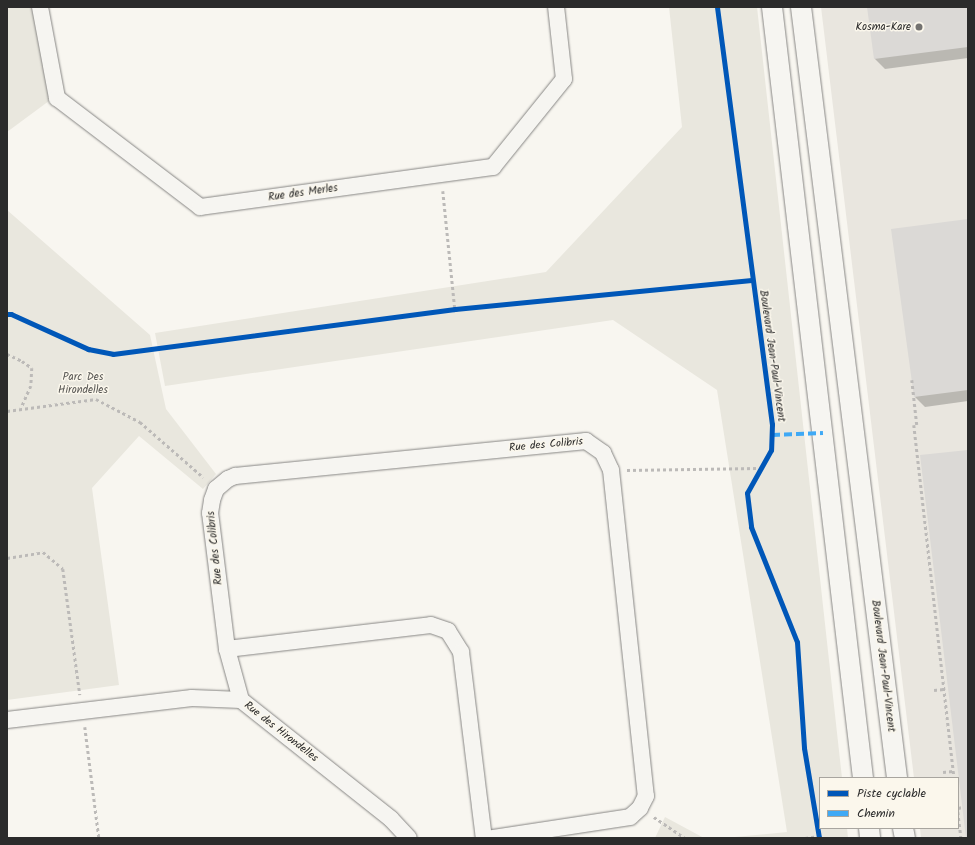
<!DOCTYPE html>
<style>
body{margin:0}
#map{position:relative;width:975px;height:845px;overflow:hidden;background:#f8f6f0;font-family:Kalam,sans-serif}
div>[style]{position:absolute}
[style*='--x']{left:calc(var(--x)*1px);top:calc(var(--y)*1px);width:calc(var(--w)*1px);rotate:calc(var(--a)*1deg)}
.built>*{inset:0;background:#e9e6df}
.green>*{inset:0;background:#e9e7de}
.shadow>*{inset:0;background:#0003}
.building>*{inset:0;background:#dbd9d6}
.path>*{height:2.5px;margin-top:-1.25px;transform-origin:0;background:repeating-linear-gradient(90deg,#bcbab8 0 3px,transparent 0 6px)}
.roads{filter:drop-shadow(0 0 1px #878684) drop-shadow(0 0 1px #878684)}
.minor>*{height:16px;margin:-8px;padding:0 8px;transform-origin:8px;border-radius:8px;background:#f6f5f1}
.tertiary>*{height:20px;margin:-10px;padding:0 10px;transform-origin:10px;border-radius:10px;background:#f6f5f1}
.quiet>*{height:4px;margin-top:-2px;transform-origin:0;background:repeating-linear-gradient(90deg,#3fa9f5 0 8px,transparent 0 12px)}
.cycleway>*{height:5px;margin:-2.5px;padding:0 2.5px;transform-origin:2.5px;border-radius:2.5px;background:#0057b8}
.dots>*{width:11px;height:11px;translate:-50% -50%;box-sizing:border-box;border:2px solid #fbf7ec;border-radius:50%}
span{translate:-50% -50%;white-space:nowrap;text-align:center;line-height:1.15;-webkit-text-stroke:3px #fbf7ec;paint-order:stroke}
.poi-label{font-size:11px;color:#2b2b2b}
.right{translate:-100% -50%;text-align:right}
.street-label{font-size:11px;color:#2b2b2b}
.park-label{font-size:11px;color:#585754}
.frame{position:absolute;inset:0;border:8px solid #2b2b2b;pointer-events:none}
.legend{position:absolute;left:819px;top:777px;width:140px;height:52px;box-sizing:border-box;background:#fbf7ec;border:1px solid #a8a59f;margin:0;padding:5px 7px;list-style:none;font-size:12px;color:#2b2b2b}
.legend li{display:flex;align-items:center;gap:8px;height:20px}
.legend b{width:20px;border:1px solid #a8a59f}
</style>
<div id="map">
<div class="built">
<div style="clip-path:polygon(821px 7px,968px 7px,968px 838px,921px 838px,920px 828px,958px 828px,958px 778px,914px 778px)"></div>
</div>
<div class="green">
<div style="clip-path:polygon(7px 7px,36px 7px,53px 98px,7px 132px)"></div>
<div style="clip-path:polygon(669px 7px,757px 7px,842px 778px,820px 778px,820px 828px,847px 828px,848px 838px,724px 838px,787px 832px,717px 390px,613px 320px,165px 386px,155px 333px,546px 272px,682px 127px)"></div>
<div style="clip-path:polygon(7px 210px,150px 335px,166px 409px,216px 474px,203px 489px,139px 436px,92px 488px,119px 685px,7px 700px)"></div>
<div style="clip-path:polygon(665px 817px,704px 838px,655px 838px)"></div>
</div>
<div class="shadow">
<div style="clip-path:polygon(868px 7px,968px 7px,968px 58px,885px 69px,875px 59px)"></div>
<div style="clip-path:polygon(968px 220px,968px 401px,925px 407px,915px 397px)"></div>
</div>
<div class="building">
<div style="clip-path:polygon(867px 7px,968px 7px,968px 47px,874px 59px)"></div>
<div style="clip-path:polygon(968px 219px,968px 390px,914px 397px,891px 229px)"></div>
<div style="clip-path:polygon(968px 450px,968px 838px,966px 838px,920px 455px)"></div>
</div>
<div class="path">
<div style="--x:443;--y:191;--w:119;--a:84.2"></div>
<div style="--x:7;--y:354;--w:17;--a:25"></div>
<div style="--x:22;--y:361;--w:12;--a:35"></div>
<div style="--x:32;--y:368;--w:18;--a:93"></div>
<div style="--x:31;--y:386;--w:24;--a:114"></div>
<div style="--x:912;--y:380;--w:45;--a:83.7"></div>
<div style="--x:7;--y:411;--w:90;--a:-7.7"></div>
<div style="--x:96;--y:399;--w:50;--a:27.6"></div>
<div style="--x:140;--y:422;--w:84;--a:41.1"></div>
<div style="--x:914;--y:425;--w:355;--a:83.5"></div>
<div style="--x:627;--y:470;--w:132;--a:-0.9"></div>
<div style="--x:7;--y:558;--w:36;--a:-9"></div>
<div style="--x:43;--y:552;--w:26;--a:40"></div>
<div style="--x:63;--y:569;--w:127;--a:82.3"></div>
<div style="--x:934;--y:690;--w:10;--a:-6"></div>
<div style="--x:85;--y:727;--w:112;--a:82.8"></div>
<div style="--x:943;--y:772;--w:10;--a:-6"></div>
<div style="--x:958;--y:808;--w:5;--a:-11"></div>
<div style="--x:958;--y:812;--w:26;--a:83"></div>
<div style="--x:654;--y:817;--w:37;--a:34"></div>
<div style="--x:805;--y:838;--w:14;--a:-8"></div>
<div style="--x:819;--y:836;--w:5;--a:22"></div>
</div>
<div class="roads">
<div class="minor">
<div style="--x:40;--y:7;--w:93;--a:79.4"></div>
<div style="--x:57;--y:98;--w:180;--a:37.3"></div>
<div style="--x:200;--y:207;--w:296;--a:-7.8"></div>
<div style="--x:493;--y:167;--w:113;--a:-51.1"></div>
<div style="--x:564;--y:79;--w:72;--a:-96.3"></div>
<div style="--x:227;--y:649;--w:205;--a:-6.7"></div>
<div style="--x:431;--y:625;--w:18;--a:19"></div>
<div style="--x:448;--y:631;--w:25;--a:58"></div>
<div style="--x:461;--y:652;--w:187;--a:83"></div>
<div style="--x:241;--y:700;--w:53;--a:-105.4"></div>
<div style="--x:227;--y:649;--w:137;--a:-97.1"></div>
<div style="--x:210;--y:513;--w:13;--a:-81"></div>
<div style="--x:212;--y:500;--w:12;--a:-70"></div>
<div style="--x:216;--y:489;--w:16;--a:-40"></div>
<div style="--x:228;--y:479;--w:8;--a:-23"></div>
<div style="--x:235;--y:476;--w:353;--a:-5.7"></div>
<div style="--x:586;--y:441;--w:21;--a:35"></div>
<div style="--x:603;--y:453;--w:19;--a:65"></div>
<div style="--x:611;--y:470;--w:328;--a:83.9"></div>
<div style="--x:646;--y:796;--w:13;--a:117"></div>
<div style="--x:640;--y:808;--w:13;--a:138"></div>
<div style="--x:630;--y:817;--w:140;--a:171.3"></div>
<div style="--x:7;--y:720;--w:186;--a:-6.8"></div>
<div style="--x:192;--y:698;--w:49;--a:2.3"></div>
<div style="--x:241;--y:700;--w:191;--a:38.4"></div>
<div style="--x:391;--y:819;--w:26;--a:47"></div>
</div>
<div class="tertiary">
<div style="--x:772;--y:7;--w:776;--a:83.27"></div>
<div style="--x:801;--y:7;--w:777;--a:82.9"></div>
<div style="--x:869;--y:828;--w:10;--a:84"></div>
<div style="--x:903;--y:828;--w:10;--a:79"></div>
</div>
</div>
<div class="quiet">
<div style="--x:772;--y:435;--w:51;--a:-2.2"></div>
</div>
<div class="cycleway">
<div style="--x:717;--y:7;--w:421;--a:82.5"></div>
<div style="--x:772;--y:424;--w:26;--a:92"></div>
<div style="--x:771;--y:450;--w:49;--a:119.2"></div>
<div style="--x:747;--y:493;--w:34;--a:83"></div>
<div style="--x:751;--y:527;--w:124;--a:68.2"></div>
<div style="--x:797;--y:642;--w:106;--a:86.2"></div>
<div style="--x:804;--y:748;--w:91;--a:80.5"></div>
<div style="--x:7;--y:314;--w:4;--a:0"></div>
<div style="--x:11;--y:314;--w:85;--a:24.4"></div>
<div style="--x:88;--y:349;--w:25;--a:11"></div>
<div style="--x:113;--y:354;--w:345;--a:-7.5"></div>
<div style="--x:455;--y:309;--w:298;--a:-5.6"></div>
</div>
<div class="dots">
<div style="left:919px;top:27px;background:#737270"></div>
</div>
<div class="poi-label">
<span class="right" style="left:911px;top:27px">Kosma-Kare</span>
</div>
<div class="street-label">
<span style="left:303px;top:193px;rotate:-8deg">Rue des Merles</span>
<span style="left:772px;top:356px;rotate:82deg">Boulevard Jean-Paul-Vincent</span>
<span style="left:546px;top:445px;rotate:-5deg">Rue des Colibris</span>
<span style="left:215px;top:548px;rotate:-96deg">Rue des Colibris</span>
<span style="left:883px;top:666px;rotate:83deg">Boulevard Jean-Paul-Vincent</span>
<span style="left:281px;top:732px;rotate:38deg">Rue des Hirondelles</span>
</div>
<div class="park-label">
<span style="left:83px;top:384px">Parc Des<br>Hirondelles</span>
</div>
<div class="frame"></div>
<ul class="legend">
<li><b style="height:5px;background:#0057b8"></b>Piste cyclable</li>
<li><b style="height:5px;background:#3fa9f5"></b>Chemin</li>
</ul>
</div>
